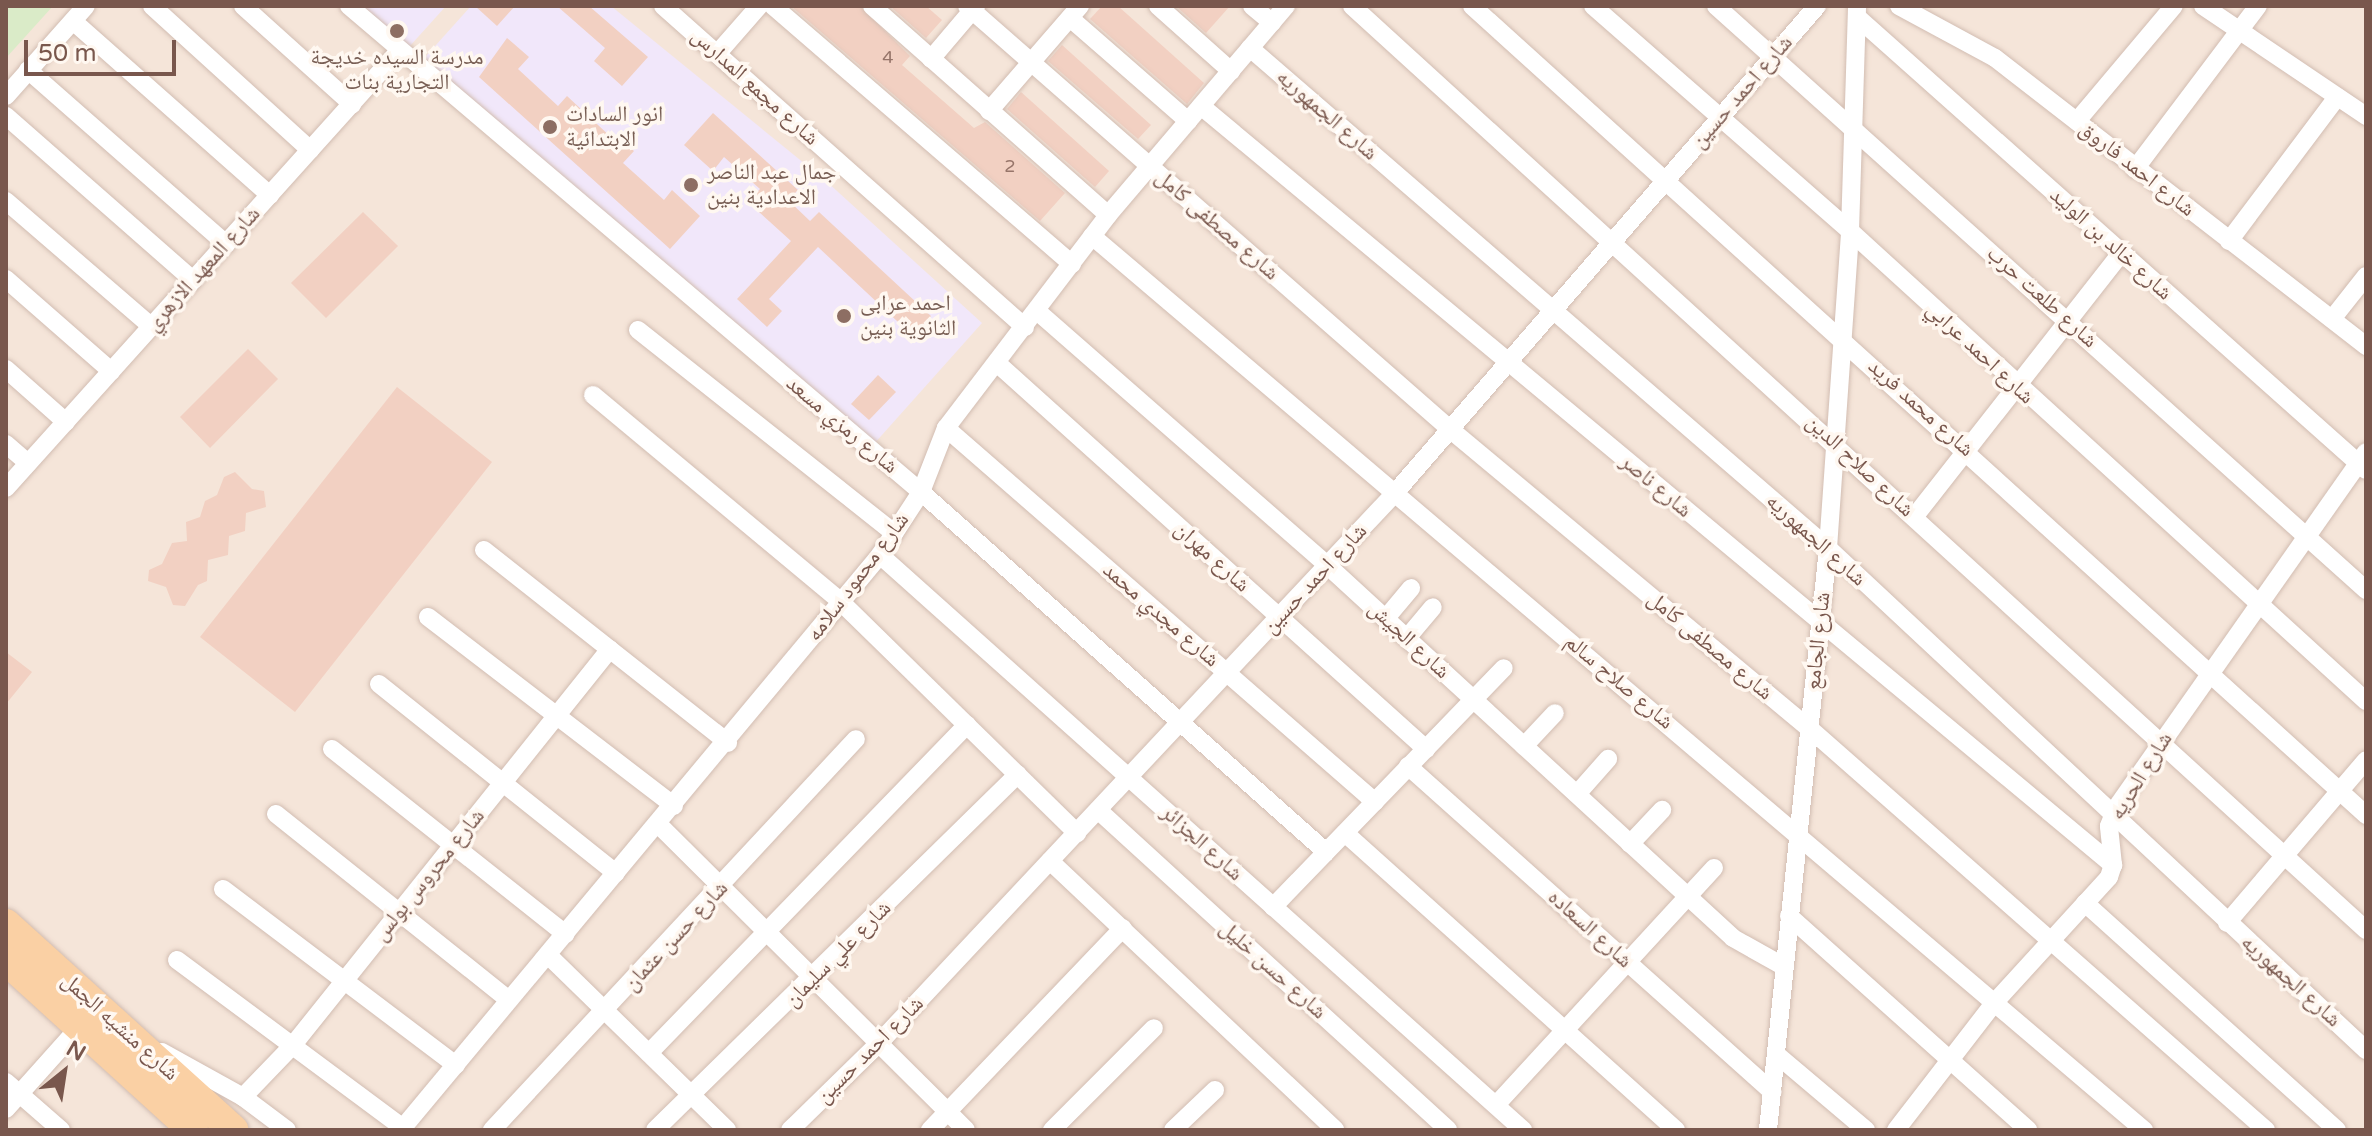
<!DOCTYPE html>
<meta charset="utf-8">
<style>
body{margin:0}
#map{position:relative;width:2372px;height:1136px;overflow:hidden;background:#fdf4eb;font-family:"Varela Round","Noto Naskh Arabic",sans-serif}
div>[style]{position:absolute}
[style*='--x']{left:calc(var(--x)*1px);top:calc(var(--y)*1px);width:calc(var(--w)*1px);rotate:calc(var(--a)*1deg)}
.residential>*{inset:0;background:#f5e5d9}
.education>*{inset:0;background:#f1e7fa}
.green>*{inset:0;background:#daebc8}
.building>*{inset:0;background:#f2d0c2}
.roads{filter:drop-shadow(0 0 2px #d2bdb2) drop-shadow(0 0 2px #d2bdb2)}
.minor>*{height:18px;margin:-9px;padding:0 9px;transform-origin:9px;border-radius:9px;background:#fff}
.primary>*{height:30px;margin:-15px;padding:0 15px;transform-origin:15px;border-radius:15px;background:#fad0a4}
.dots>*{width:22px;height:22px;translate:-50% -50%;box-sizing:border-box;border:4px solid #fff8f1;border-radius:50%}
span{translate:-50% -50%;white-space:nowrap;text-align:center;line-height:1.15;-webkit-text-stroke:7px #fff8f1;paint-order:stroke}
.number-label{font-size:18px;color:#97756a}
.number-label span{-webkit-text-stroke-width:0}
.education-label{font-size:22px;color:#785e54}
.left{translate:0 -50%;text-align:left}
.street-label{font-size:22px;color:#79574d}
.frame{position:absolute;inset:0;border:8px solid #79574d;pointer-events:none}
.north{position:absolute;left:24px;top:1032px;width:80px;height:80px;-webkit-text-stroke:6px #fff8f1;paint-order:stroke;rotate:30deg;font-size:22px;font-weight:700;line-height:32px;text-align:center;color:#79574d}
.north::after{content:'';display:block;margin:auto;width:28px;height:36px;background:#79574d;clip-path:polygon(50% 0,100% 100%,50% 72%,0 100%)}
.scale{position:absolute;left:24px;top:40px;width:152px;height:36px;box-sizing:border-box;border:4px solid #79574d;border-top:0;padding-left:10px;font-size:24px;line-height:28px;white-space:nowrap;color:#79574d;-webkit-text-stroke:6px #fff8f1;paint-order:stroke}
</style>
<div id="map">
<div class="residential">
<div style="clip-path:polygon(6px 6px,2366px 6px,2366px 1130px,6px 1130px)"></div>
</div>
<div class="education">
<div style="clip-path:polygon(343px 6px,446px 6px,400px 57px)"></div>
<div style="clip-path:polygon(471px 6px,611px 6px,826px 181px,982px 323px,865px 454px,418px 65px)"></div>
</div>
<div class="green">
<div style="clip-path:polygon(6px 6px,53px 6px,6px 58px)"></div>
</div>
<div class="building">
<div style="clip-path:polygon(475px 6px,515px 6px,497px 26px)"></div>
<div style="clip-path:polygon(557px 6px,589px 6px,648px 57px,622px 86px,594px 61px,605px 48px)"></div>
<div style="clip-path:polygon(791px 6px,860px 6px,910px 56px,902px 65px,974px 128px,985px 122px,1065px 193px,1040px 221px)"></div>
<div style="clip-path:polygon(890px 6px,926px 6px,942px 20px,926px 38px)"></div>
<div style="clip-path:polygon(1102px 6px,1118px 6px,1204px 83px,1187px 104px,1090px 19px)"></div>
<div style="clip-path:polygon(1176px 6px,1230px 6px,1206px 33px)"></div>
<div style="clip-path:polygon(507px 38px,529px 57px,518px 69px,558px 106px,567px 96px,613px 139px,616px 136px,634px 151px,623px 163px,664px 200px,672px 190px,700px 216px,670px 249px,479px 77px)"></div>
<div style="clip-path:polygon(1062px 45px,1151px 125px,1138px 139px,1048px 61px)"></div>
<div style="clip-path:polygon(1021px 92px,1109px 171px,1095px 187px,1007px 109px)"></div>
<div style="clip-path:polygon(713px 113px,798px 190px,788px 200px,810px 221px,819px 212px,931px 316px,913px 336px,818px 247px,769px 299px,782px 311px,767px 327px,737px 299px,791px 241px,748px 202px,760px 189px,724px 157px,713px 171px,684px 145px)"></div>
<div style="clip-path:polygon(363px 212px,398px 246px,326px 318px,291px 283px)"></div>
<div style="clip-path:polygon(248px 349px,278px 379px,210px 448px,180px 417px)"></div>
<div style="clip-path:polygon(878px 375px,896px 392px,869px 420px,851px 404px)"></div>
<div style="clip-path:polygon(397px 387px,492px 462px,295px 712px,200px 637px)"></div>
<div style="clip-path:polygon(235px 472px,252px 489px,264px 491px,266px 507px,246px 513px,245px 531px,229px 536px,228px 555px,208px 560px,207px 581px,198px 585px,185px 606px,173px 605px,166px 587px,148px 581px,149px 570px,162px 564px,172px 543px,187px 541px,186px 522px,200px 517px,205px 501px,217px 495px,224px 477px)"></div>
<div style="clip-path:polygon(6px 652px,32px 672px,6px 704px)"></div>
</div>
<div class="roads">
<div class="minor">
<div style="--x:152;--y:6;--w:214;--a:42.3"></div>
<div style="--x:243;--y:6;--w:147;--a:42"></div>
<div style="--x:349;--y:6;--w:751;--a:40.35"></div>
<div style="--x:921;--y:492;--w:542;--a:41.63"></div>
<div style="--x:663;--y:6;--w:484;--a:41.6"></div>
<div style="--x:773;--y:6;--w:395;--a:40.8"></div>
<div style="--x:872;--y:6;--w:315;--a:41.5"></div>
<div style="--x:967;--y:6;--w:643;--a:41.22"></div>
<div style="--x:1451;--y:430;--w:466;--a:39.8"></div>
<div style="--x:1809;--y:728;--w:609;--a:41.34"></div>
<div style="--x:1158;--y:6;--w:98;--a:41.7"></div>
<div style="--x:1252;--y:6;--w:26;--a:40"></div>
<div style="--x:1352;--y:6;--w:1372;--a:42.34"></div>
<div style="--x:1472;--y:6;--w:1206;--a:42.14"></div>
<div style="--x:1593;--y:6;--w:342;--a:41.2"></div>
<div style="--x:1850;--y:231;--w:698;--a:42.33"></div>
<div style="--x:1716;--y:6;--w:874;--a:41.94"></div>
<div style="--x:1899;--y:6;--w:109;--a:28.4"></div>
<div style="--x:1995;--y:58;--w:470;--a:37.8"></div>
<div style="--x:2203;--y:6;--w:197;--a:34"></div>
<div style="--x:1857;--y:17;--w:681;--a:41.67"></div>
<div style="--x:1070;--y:18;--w:157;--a:41.1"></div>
<div style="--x:73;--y:21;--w:263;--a:41.5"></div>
<div style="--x:1250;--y:48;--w:764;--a:40.86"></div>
<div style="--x:1828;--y:548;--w:736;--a:43.02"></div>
<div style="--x:717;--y:54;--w:64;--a:-48.8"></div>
<div style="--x:931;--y:59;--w:70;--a:-49.7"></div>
<div style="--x:28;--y:70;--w:264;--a:41.3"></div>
<div style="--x:6;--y:96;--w:120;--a:-48.4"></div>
<div style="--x:1201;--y:106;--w:1187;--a:39.77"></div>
<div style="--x:989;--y:111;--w:139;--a:-49.1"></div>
<div style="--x:6;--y:116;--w:249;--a:41.3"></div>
<div style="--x:2077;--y:121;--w:150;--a:-49.9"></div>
<div style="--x:2135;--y:169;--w:204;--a:-53"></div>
<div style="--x:6;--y:201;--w:191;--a:40.8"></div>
<div style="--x:1092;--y:236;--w:1381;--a:40.36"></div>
<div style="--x:2229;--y:241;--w:180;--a:-53.1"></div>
<div style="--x:6;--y:279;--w:140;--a:41.2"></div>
<div style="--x:1037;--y:311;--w:386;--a:41.2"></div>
<div style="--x:1327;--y:565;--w:551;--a:42.57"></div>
<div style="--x:1733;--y:938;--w:57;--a:29.2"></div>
<div style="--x:2332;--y:319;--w:55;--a:-51.7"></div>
<div style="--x:638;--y:330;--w:327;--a:38.4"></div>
<div style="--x:998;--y:364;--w:576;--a:41.97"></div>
<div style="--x:6;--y:369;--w:80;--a:41.5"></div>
<div style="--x:593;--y:395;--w:322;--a:39.8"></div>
<div style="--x:840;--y:601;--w:332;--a:44.4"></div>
<div style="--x:946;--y:428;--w:569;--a:41.08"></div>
<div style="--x:6;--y:444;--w:29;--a:41"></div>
<div style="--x:6;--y:488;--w:589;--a:-48.03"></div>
<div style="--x:1915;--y:516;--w:334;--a:-51.9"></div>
<div style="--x:484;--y:550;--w:311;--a:38.3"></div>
<div style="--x:880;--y:555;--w:863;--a:41.8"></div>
<div style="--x:428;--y:617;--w:310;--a:37.5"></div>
<div style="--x:1386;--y:618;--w:39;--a:-50"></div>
<div style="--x:1407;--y:638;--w:40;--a:-50"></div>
<div style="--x:379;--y:684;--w:303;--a:38.6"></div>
<div style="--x:1524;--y:746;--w:45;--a:-46.8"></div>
<div style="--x:332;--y:749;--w:298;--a:38.4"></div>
<div style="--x:1408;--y:766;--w:489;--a:41.8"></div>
<div style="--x:1577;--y:794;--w:47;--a:-48.5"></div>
<div style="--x:1098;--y:810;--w:474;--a:42.4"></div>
<div style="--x:276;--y:814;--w:298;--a:38.6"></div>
<div style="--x:658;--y:824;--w:434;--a:44.8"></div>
<div style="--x:1345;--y:833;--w:445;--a:41.9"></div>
<div style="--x:1630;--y:844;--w:47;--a:-46.7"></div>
<div style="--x:1050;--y:861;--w:392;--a:43.3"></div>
<div style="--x:223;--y:889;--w:292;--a:37.1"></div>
<div style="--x:2085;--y:903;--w:339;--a:42"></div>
<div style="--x:1273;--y:907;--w:332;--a:-46"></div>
<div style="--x:1789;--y:916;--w:321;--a:41.8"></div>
<div style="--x:2227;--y:923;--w:214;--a:-49.5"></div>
<div style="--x:549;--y:956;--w:249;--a:44.3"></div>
<div style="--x:177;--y:960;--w:282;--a:36.6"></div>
<div style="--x:162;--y:1052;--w:93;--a:29.1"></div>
<div style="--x:243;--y:1097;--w:55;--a:36.9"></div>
<div style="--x:649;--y:1053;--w:457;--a:-45.9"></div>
<div style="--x:1776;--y:1054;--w:118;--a:40.2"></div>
<div style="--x:6;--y:1082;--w:73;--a:41.1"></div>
<div style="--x:243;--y:1097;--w:72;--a:-46.1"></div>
<div style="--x:293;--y:1045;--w:507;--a:-51.32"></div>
<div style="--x:1496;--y:1105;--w:322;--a:-47.4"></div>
<div style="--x:6;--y:1109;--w:113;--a:-48.2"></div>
<div style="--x:401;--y:1130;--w:748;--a:-50.2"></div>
<div style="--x:880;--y:555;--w:75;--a:-56.9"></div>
<div style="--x:921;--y:492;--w:69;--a:-68.7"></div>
<div style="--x:946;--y:428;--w:268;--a:-52.7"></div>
<div style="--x:1108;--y:215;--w:275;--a:-49.6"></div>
<div style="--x:492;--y:1130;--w:534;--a:-47.05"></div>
<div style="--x:655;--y:1130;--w:508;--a:-44.44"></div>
<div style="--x:790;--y:1130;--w:124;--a:-44.3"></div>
<div style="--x:879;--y:1043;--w:753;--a:-46.83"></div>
<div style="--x:1394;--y:494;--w:646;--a:-49.08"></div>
<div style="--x:930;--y:1130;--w:279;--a:-46.3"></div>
<div style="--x:1052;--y:1130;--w:144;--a:-45"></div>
<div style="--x:1173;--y:1130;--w:58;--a:-43.6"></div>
<div style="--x:1768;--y:1130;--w:585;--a:-84.11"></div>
<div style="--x:1828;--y:548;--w:318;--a:-86"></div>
<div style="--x:1850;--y:231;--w:225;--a:-88.2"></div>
<div style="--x:1896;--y:1130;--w:162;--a:-52.3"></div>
<div style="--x:1995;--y:1002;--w:169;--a:-47.6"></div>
<div style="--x:2109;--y:877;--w:13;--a:-72"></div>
<div style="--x:2113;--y:865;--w:39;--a:-96"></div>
<div style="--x:2109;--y:826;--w:19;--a:-69"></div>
<div style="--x:2116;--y:808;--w:435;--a:-54.9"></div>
</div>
<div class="primary">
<div style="--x:6;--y:924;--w:307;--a:42.2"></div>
<div style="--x:6;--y:960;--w:253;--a:42.3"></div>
</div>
</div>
<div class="dots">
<div style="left:397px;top:31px;background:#8d6e63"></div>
<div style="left:550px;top:127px;background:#8d6e63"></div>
<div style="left:691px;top:185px;background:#8d6e63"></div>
<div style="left:844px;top:316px;background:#8d6e63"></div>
</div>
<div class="number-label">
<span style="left:888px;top:57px">4</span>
<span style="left:1010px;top:166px">2</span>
</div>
<div class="education-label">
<span style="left:397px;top:70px">مدرسة السيده خديجة<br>التجارية بنات</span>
<span class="left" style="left:566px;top:127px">انور السادات<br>الابتدائية</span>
<span class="left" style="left:707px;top:185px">جمال عبد الناصر<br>الاعدادية بنين</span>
<span class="left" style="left:860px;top:316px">احمد عرابى<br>الثانوية بنين</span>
</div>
<div class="street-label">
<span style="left:755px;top:87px;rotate:42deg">شارع مجمع المدارس</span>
<span style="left:1742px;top:92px;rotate:-49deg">شارع احمد حسين</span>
<span style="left:1327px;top:115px;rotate:41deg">شارع الجمهوريه</span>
<span style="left:2137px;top:169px;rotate:38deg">شارع احمد فاروق</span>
<span style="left:1217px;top:225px;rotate:41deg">شارع مصطفى كامل</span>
<span style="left:2111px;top:244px;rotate:42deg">شارع خالد بن الوليد</span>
<span style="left:203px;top:269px;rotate:-48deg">شارع المعهد الازهري</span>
<span style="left:2042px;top:297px;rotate:42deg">شارع طلعت حرب</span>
<span style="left:1980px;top:353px;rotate:43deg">شارع احمد عرابي</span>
<span style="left:1921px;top:408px;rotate:42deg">شارع محمد فريد</span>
<span style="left:842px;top:425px;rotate:40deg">شارع رمزي مسعد</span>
<span style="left:1860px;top:466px;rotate:43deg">شارع صلاح الدين</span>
<span style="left:1656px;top:486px;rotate:40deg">شارع ناصر</span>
<span style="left:1816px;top:540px;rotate:42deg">شارع الجمهوريه</span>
<span style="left:1212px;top:557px;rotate:42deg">شارع مهران</span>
<span style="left:858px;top:577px;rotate:-53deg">شارع محمود سلامه</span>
<span style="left:1315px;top:579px;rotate:-47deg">شارع احمد حسين</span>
<span style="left:1161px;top:615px;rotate:41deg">شارع مجدي محمد</span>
<span style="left:1409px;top:640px;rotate:43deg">شارع الجيش</span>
<span style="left:1818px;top:641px;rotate:-84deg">شارع الجامع</span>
<span style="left:1710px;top:646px;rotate:40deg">شارع مصطفى كامل</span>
<span style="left:1619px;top:682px;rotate:40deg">شارع صلاح سالم</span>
<span style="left:2141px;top:776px;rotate:-58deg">شارع الحريه</span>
<span style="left:1202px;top:843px;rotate:42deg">شارع الجزائر</span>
<span style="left:429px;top:875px;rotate:-51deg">شارع محروس بولس</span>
<span style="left:1590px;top:929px;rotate:42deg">شارع السعاده</span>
<span style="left:676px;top:936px;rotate:-47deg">شارع حسن عثمان</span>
<span style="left:838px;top:954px;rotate:-45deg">شارع علي سليمان</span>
<span style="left:1273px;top:970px;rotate:42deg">شارع حسن خليل</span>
<span style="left:2291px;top:981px;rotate:42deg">شارع الجمهوريه</span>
<span style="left:120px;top:1027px;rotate:42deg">شارع منشيه الجمل</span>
<span style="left:870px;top:1050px;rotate:-45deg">شارع احمد حسين</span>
</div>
<div class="frame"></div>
<div class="north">N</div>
<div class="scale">50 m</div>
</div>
